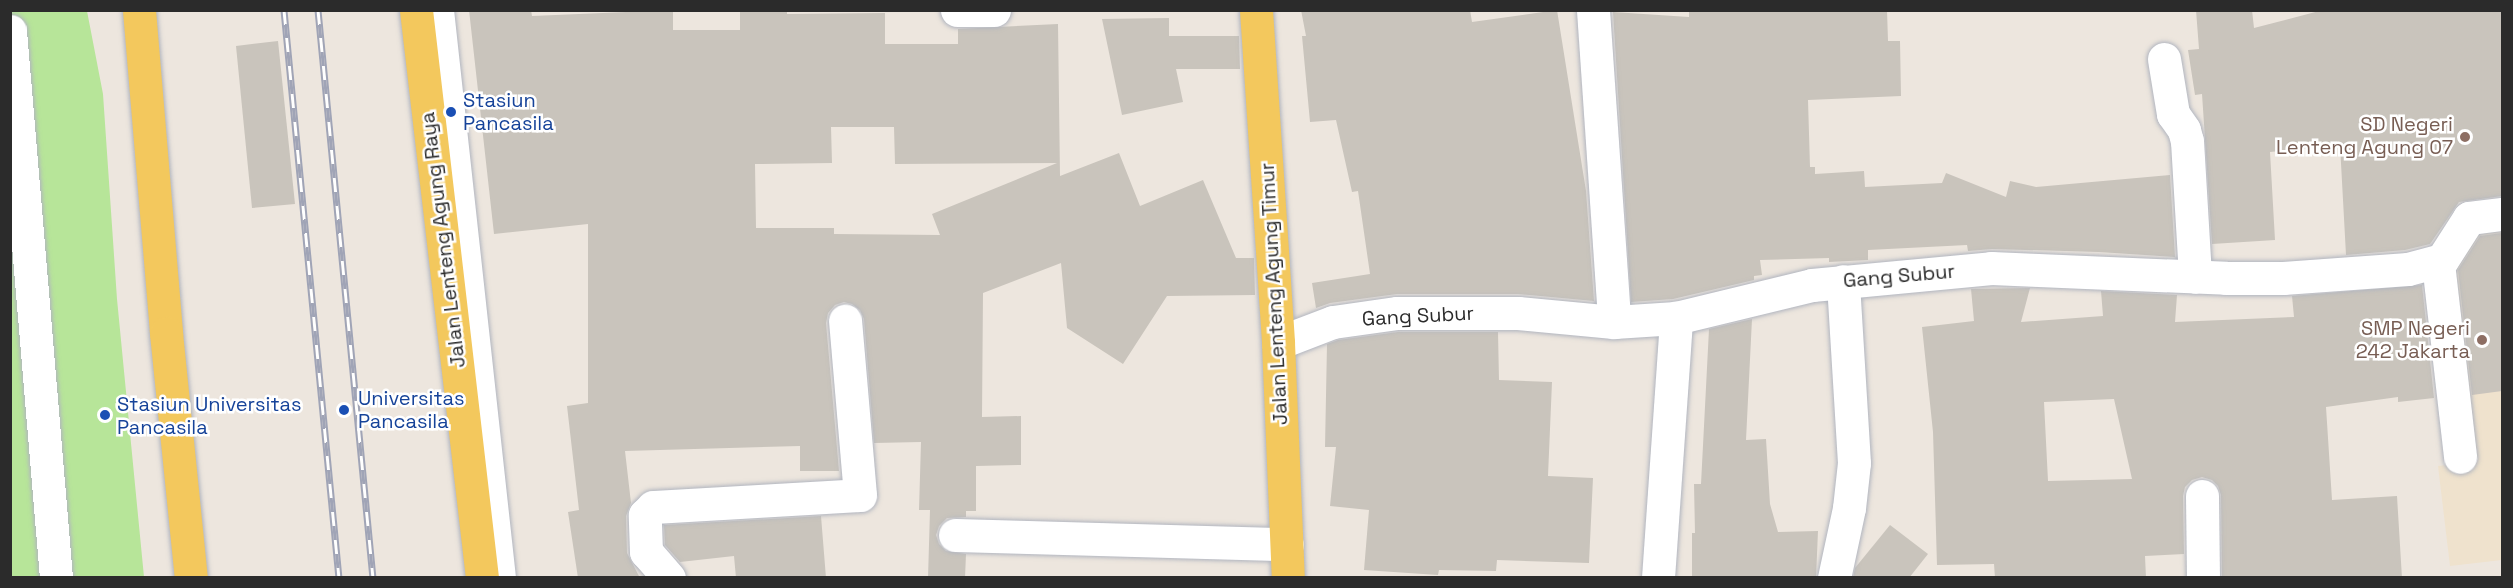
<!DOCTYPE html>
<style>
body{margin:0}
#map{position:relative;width:2513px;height:588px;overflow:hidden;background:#ede6de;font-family:"Space Grotesk",sans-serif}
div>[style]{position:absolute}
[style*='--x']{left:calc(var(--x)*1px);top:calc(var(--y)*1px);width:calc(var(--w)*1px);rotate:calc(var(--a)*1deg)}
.education>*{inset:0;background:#efe2cd}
.green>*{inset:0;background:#b7e599}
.building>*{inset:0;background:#c9c4bc}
.roads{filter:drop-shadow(0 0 2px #b1b5bf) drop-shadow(0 0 2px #b1b5bf)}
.minor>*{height:33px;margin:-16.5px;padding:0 16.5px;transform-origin:16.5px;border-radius:16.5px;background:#fff}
.major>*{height:33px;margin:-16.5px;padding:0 16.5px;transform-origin:16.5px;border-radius:16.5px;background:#f3c85d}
.rail>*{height:7px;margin-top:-3.5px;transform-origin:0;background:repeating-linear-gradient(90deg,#fff 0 14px,#a0a4b6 0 28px);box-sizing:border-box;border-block:2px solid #a0a4b6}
.dots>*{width:16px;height:16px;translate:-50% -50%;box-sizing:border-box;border:3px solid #fff;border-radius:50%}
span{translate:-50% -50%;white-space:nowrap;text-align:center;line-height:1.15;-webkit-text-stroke:5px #fff;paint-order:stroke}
.transit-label{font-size:20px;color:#164399}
.left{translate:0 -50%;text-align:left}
.education-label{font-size:20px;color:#785e54}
.right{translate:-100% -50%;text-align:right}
.street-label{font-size:20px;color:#2b2b2b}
.frame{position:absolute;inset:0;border:12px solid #2b2b2b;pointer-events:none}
</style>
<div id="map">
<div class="education">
<div style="clip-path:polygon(2502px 212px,2502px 560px,2450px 566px,2438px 466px,2474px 462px,2447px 218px)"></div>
</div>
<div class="green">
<div style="clip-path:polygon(10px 11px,87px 11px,103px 94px,117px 299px,144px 577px,11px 577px)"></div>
</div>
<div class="building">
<div style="clip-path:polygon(evenodd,469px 10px,531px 10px,532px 16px,673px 10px,673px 30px,740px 30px,740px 10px,787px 10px,787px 14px,885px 13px,885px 44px,958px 44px,958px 29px,1058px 24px,1060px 176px,1119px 153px,1140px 206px,1203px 180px,1236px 258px,1254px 258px,1255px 295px,1167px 296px,1123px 364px,1067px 328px,1061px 263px,983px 293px,982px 417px,1021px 416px,1021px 465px,976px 466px,976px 511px,966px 511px,966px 517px,947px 518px,939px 526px,936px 535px,939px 544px,946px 551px,966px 554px,965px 578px,928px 578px,930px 510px,919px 510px,921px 442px,874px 443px,864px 319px,860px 310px,852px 304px,844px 302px,835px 305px,828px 313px,826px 323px,839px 471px,800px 471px,800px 446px,625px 451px,631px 503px,626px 516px,627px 553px,640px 578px,578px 578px,568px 512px,579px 510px,567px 406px,588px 403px,588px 224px,494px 234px,469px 10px,831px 127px,894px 127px,895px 164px,1057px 163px,932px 214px,940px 235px,834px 234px,834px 228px,756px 228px,755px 164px,832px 163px,831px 127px)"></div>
<div style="clip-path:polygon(1301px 10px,1470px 10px,1472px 22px,1557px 10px,1586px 191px,1594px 301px,1518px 294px,1397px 294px,1330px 303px,1316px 308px,1312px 283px,1370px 274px,1358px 191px,1352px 192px,1336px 120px,1310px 122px,1302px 36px,1306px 36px)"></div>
<div style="clip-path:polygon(1689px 10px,1887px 10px,1888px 41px,1900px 41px,1901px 96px,1808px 100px,1810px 167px,1815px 167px,1815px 174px,1864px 171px,1865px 187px,1942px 183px,1946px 173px,2006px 197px,2010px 181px,2036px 187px,2170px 175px,2175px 257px,2099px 252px,1992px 249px,1968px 251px,1967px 245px,1868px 250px,1868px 260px,1829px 262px,1829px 258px,1760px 260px,1762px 275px,1754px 276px,1754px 280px,1673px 299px,1631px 302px,1613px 12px,1689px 17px)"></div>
<div style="clip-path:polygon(2196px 10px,2252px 10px,2254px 28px,2323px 10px,2502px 10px,2502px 196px,2459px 202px,2430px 244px,2405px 250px,2346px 255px,2340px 145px,2270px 152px,2275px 240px,2212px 244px,2202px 94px,2195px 95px,2188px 50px,2199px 49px)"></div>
<div style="clip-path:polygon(1169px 18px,1169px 36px,1239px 36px,1240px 69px,1176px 69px,1183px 102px,1122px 115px,1102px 19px)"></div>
<div style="clip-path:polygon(278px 41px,295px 204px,252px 208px,236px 46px)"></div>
<div style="clip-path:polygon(2502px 233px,2502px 391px,2472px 395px,2458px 270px,2480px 236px)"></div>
<div style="clip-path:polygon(evenodd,2422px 285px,2434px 398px,2398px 402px,2398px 397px,2326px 407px,2332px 500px,2397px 496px,2402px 578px,2222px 578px,2221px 495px,2218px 486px,2212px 480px,2202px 477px,2192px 480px,2185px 487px,2183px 496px,2184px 554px,2145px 556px,2146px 578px,1995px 578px,1994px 564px,1937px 565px,1933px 432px,1922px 327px,1974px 321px,1971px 289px,2030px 288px,2021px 322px,2103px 316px,2101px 291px,2177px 295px,2175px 322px,2294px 317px,2292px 296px,2422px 285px,2114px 399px,2132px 479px,2048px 481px,2044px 402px,2114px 399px)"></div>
<div style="clip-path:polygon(1752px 319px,1746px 440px,1766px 439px,1770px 504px,1778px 532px,1818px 531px,1816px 578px,1692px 578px,1692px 533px,1695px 533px,1694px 484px,1701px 484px,1709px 329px)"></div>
<div style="clip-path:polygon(1398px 332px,1498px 332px,1499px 380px,1552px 382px,1548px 476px,1593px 478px,1589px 563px,1497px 560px,1496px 571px,1439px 570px,1438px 575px,1364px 570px,1369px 510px,1330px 506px,1336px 447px,1325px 447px,1327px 344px,1338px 340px)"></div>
<div style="clip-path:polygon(821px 516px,826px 578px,736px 578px,734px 556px,680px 562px,665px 545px,664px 525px)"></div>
<div style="clip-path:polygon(1890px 525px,1928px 554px,1909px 578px,1853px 578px,1855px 568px)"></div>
</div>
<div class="roads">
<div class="minor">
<div style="--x:437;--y:10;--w:571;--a:83.77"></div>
<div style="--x:957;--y:10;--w:37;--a:0"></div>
<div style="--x:1593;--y:10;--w:313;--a:86.1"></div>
<div style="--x:10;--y:31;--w:549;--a:85.19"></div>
<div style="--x:2164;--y:59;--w:56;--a:80.7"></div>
<div style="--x:2173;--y:114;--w:19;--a:55"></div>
<div style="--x:2184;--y:130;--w:11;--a:75"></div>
<div style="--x:2187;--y:141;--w:136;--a:86.6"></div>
<div style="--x:2438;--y:263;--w:195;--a:83.5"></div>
<div style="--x:1278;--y:343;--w:59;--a:-20.9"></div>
<div style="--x:1333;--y:322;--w:65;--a:-8"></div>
<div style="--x:1397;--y:313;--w:121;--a:0"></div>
<div style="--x:1518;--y:313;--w:96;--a:5.4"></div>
<div style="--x:1614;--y:322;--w:62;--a:-3.7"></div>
<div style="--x:1676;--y:318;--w:140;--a:-13.6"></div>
<div style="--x:1812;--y:285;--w:180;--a:-5.4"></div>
<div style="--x:1991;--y:268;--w:235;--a:2.4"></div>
<div style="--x:2226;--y:278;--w:57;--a:0"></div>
<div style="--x:2283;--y:278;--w:125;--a:-4.1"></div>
<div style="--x:2408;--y:269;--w:35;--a:-15"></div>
<div style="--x:2442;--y:260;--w:50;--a:-57.3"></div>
<div style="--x:2469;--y:218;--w:33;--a:-7"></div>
<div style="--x:2202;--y:496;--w:82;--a:89.3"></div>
<div style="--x:955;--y:535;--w:332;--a:1.6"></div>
<div style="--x:669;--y:578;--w:35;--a:-131"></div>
<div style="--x:646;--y:552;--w:37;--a:-92"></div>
<div style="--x:645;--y:515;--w:11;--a:-45"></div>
<div style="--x:653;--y:507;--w:207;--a:-3.3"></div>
<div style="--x:860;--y:495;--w:175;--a:-94.9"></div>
<div style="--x:1658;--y:578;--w:261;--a:-86"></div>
<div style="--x:1834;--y:578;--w:72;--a:-77.9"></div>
<div style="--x:1849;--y:508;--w:45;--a:-83.7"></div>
<div style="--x:1854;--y:463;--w:182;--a:-93.5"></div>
</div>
<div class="major">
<div style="--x:139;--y:10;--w:324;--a:85.2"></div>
<div style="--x:166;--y:333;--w:246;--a:84.2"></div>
<div style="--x:416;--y:10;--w:572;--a:83.37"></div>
<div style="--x:1256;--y:10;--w:334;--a:86.2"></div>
<div style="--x:1278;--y:343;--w:235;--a:87.6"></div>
</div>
</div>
<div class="rail">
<div style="--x:284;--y:10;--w:571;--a:84.47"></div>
<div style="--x:318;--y:10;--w:571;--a:84.47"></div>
</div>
<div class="dots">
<div style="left:451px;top:112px;background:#1a4fb4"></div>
<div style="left:2465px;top:137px;background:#8d6e63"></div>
<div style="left:2482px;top:340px;background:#8d6e63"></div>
<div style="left:344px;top:410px;background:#1a4fb4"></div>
<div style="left:105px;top:415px;background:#1a4fb4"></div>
</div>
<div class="transit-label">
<span class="left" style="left:463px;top:112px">Stasiun<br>Pancasila</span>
<span class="left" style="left:358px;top:410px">Universitas<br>Pancasila</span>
<span class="left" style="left:117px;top:416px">Stasiun Universitas<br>Pancasila</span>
</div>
<div class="education-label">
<span class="right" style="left:2453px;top:136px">SD Negeri<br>Lenteng Agung 07</span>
<span class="right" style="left:2470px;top:340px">SMP Negeri<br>242 Jakarta</span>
</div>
<div class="street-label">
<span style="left:443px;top:240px;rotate:-97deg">Jalan Lenteng Agung Raya</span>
<span style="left:1899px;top:276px;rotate:-5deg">Gang Subur</span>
<span style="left:1274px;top:294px;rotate:-93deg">Jalan Lenteng Agung Timur</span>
<span style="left:1418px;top:316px;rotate:-3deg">Gang Subur</span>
</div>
<div class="frame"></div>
</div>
